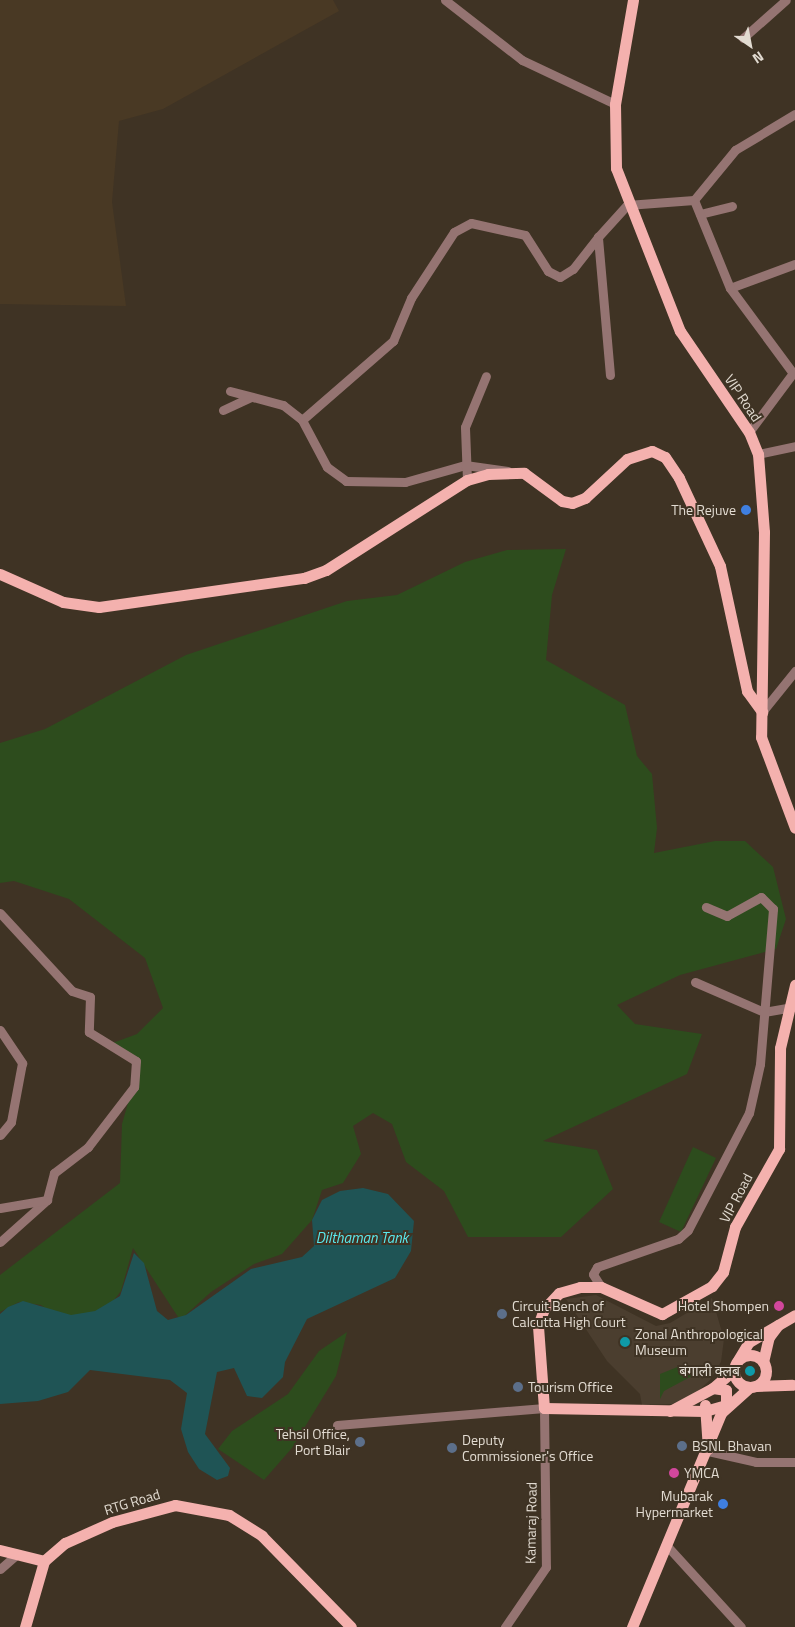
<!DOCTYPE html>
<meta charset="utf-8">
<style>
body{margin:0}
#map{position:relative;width:795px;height:1627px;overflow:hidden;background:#3f3324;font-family:"Titillium Web","Noto Sans Devanagari",sans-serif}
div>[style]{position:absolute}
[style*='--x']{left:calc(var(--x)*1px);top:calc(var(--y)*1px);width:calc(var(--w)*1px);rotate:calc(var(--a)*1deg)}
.commercial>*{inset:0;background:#4b3e2f}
.built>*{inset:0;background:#493924}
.green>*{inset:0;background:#2d4c1d}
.water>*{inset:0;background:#1f5455}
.minor>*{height:9px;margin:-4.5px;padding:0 4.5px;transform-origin:4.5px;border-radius:4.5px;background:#957472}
.major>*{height:11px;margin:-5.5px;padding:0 5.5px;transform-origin:5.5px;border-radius:5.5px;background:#f4b1ae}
.major>.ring{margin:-5.5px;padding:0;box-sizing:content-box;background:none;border:11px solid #f4b1ae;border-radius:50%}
.dots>*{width:14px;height:14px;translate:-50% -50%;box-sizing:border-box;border:2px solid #3f3324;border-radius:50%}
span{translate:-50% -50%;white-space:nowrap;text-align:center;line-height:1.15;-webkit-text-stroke:4px #3f3324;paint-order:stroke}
.street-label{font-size:14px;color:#e2dbd1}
.poi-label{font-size:14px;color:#e2dbd1}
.right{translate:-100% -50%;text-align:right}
.left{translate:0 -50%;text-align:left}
.water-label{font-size:15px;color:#5aebef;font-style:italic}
.north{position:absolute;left:725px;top:20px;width:50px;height:50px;-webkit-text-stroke:4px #3f3324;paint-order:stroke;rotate:147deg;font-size:14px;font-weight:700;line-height:20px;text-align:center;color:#e2dbd1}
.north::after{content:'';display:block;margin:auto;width:18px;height:22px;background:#e2dbd1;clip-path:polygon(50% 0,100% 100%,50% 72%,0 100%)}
</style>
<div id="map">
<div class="commercial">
<div style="clip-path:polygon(596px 1295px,656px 1326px,670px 1323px,712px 1298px,724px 1339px,721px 1362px,710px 1380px,695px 1394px,672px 1404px,642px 1405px,640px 1394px,607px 1361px,566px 1299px)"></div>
</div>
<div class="built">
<div style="clip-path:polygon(0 0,333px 0,339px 11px,163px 109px,119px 121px,112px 202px,126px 306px,0 304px)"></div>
</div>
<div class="green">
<div style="clip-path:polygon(566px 549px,552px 595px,546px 660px,625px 705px,637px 756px,652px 774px,657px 828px,654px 853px,715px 841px,745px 841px,773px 867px,786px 919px,776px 949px,680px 975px,617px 1005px,635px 1024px,702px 1034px,687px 1074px,543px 1141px,597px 1150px,613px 1189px,561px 1237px,468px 1237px,444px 1191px,406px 1162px,392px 1124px,373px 1113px,353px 1126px,361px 1154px,343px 1183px,322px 1190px,312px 1220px,282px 1254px,254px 1264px,211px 1292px,180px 1320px,133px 1248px,121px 1291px,107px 1309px,60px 1319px,41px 1305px,19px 1302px,0 1312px,0 1275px,120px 1183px,122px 1124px,140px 1061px,110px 1044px,137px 1034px,163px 1008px,145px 958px,69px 899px,14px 881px,0 883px,0 743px,45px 729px,186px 655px,347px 601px,397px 595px,465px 562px,507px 550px)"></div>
<div style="clip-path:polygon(693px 1147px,716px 1158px,681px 1232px,659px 1222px)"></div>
<div style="clip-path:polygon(347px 1332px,336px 1376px,292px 1448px,264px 1480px,218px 1449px,232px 1431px,288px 1394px,319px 1351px)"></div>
<div style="clip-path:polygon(680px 1366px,694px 1368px,692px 1376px,664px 1391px,660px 1399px,660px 1374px)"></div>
</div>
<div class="water">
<div style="clip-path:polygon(363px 1188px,388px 1194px,414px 1221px,411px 1251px,395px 1278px,307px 1319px,285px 1362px,283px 1377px,262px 1398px,247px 1396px,234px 1368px,217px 1372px,205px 1434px,230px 1468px,228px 1476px,217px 1480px,199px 1469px,188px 1452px,181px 1429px,187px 1393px,170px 1380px,90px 1370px,68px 1392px,38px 1401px,0 1404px,0 1314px,8px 1307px,23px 1301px,71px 1315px,95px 1311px,120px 1296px,134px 1253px,144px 1263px,157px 1311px,168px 1320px,186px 1315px,251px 1269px,302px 1257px,314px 1246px,312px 1220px,322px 1200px,340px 1191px)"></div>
</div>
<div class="minor">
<div style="--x:445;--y:0;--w:98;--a:37.9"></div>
<div style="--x:522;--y:60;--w:103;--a:25.3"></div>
<div style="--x:743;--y:38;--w:57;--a:-41.5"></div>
<div style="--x:694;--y:200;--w:65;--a:-50.6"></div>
<div style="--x:735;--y:150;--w:70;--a:-31"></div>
<div style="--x:700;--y:214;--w:33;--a:-14"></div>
<div style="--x:730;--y:288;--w:69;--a:-20.3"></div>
<div style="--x:610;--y:375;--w:139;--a:-95"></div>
<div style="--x:598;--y:237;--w:43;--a:-47.8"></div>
<div style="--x:627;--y:205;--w:67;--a:-4.3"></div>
<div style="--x:694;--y:200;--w:95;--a:67.8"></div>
<div style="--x:730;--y:288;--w:106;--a:53.5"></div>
<div style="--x:793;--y:373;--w:74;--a:126.7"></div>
<div style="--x:230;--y:391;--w:55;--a:14.8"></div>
<div style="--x:283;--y:405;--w:24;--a:38"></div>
<div style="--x:302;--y:420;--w:53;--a:62"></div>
<div style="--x:327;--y:467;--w:24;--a:36"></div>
<div style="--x:346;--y:481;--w:59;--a:1"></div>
<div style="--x:405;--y:482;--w:62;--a:-15.8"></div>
<div style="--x:465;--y:465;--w:43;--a:7.9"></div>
<div style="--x:223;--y:410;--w:31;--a:-25"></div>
<div style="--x:302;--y:420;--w:121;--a:-41"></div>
<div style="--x:393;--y:341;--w:47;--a:-67.3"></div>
<div style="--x:411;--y:298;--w:79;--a:-56.9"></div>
<div style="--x:454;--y:232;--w:19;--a:-28"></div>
<div style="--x:471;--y:223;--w:55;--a:12.5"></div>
<div style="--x:525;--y:235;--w:43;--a:57.4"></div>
<div style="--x:548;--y:271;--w:13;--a:27"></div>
<div style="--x:560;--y:277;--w:15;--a:-32"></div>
<div style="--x:573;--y:269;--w:41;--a:-52"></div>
<div style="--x:758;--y:454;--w:38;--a:-12"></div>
<div style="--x:467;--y:480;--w:53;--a:-92.2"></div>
<div style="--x:465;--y:427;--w:55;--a:-67.6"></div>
<div style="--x:762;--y:712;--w:53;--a:-51.2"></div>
<div style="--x:0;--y:913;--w:106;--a:47.3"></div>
<div style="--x:72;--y:991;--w:19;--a:18"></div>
<div style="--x:90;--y:997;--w:35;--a:92"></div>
<div style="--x:89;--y:1032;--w:55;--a:31.7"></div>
<div style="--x:136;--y:1061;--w:26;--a:94"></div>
<div style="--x:134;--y:1087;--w:76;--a:127.5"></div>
<div style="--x:88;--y:1147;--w:43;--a:142.6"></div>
<div style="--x:54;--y:1173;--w:28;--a:105"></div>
<div style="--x:47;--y:1200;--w:63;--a:138.2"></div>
<div style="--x:695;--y:982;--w:75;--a:23.5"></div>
<div style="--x:764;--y:1012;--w:29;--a:-10"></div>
<div style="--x:0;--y:1030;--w:40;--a:56"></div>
<div style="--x:22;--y:1063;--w:60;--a:100.6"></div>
<div style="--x:11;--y:1122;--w:17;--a:130"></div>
<div style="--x:0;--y:1208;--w:48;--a:-9.7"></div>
<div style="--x:601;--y:1287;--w:15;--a:-122"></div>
<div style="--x:593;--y:1274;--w:8;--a:-60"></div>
<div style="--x:597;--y:1267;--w:86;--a:-19.1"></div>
<div style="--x:678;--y:1239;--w:13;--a:-42"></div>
<div style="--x:688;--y:1230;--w:132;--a:-62.5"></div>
<div style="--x:749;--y:1113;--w:50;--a:-77.3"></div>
<div style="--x:760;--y:1064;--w:156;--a:-85.2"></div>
<div style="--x:773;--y:909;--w:17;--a:-135"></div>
<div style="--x:761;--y:897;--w:39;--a:151"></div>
<div style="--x:727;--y:916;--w:23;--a:-157"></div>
<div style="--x:337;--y:1425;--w:208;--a:-4.7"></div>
<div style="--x:544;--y:1408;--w:159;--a:89.3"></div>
<div style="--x:546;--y:1567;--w:73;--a:124.3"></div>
<div style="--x:708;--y:1451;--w:49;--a:12.9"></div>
<div style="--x:756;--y:1462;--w:39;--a:0"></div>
<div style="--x:668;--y:1547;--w:108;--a:47.6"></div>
<div style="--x:0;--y:1569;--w:23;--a:-41"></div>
</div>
<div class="major">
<div style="--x:633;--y:0;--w:106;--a:99.8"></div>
<div style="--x:615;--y:104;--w:64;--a:89.1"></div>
<div style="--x:616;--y:168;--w:175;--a:68.6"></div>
<div style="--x:680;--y:331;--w:122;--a:55.7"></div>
<div style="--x:749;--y:432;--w:24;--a:68"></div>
<div style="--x:758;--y:454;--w:78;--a:85.6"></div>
<div style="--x:764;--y:532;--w:205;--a:90.8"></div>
<div style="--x:761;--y:737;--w:97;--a:69.5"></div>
<div style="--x:0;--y:574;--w:69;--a:24"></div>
<div style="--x:63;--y:602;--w:36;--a:8"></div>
<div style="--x:99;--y:607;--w:207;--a:-8.1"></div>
<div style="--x:304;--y:578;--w:23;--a:-20"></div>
<div style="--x:326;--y:570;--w:167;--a:-32.6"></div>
<div style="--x:467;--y:480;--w:22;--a:-16"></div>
<div style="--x:488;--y:474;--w:36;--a:-2"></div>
<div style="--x:524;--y:473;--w:47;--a:36.4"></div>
<div style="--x:562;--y:501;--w:10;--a:11"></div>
<div style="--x:572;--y:503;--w:14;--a:-21"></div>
<div style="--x:585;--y:498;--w:57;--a:-42.9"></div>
<div style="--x:627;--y:459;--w:26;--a:-18"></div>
<div style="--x:652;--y:451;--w:14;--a:25"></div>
<div style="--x:665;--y:457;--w:25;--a:56"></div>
<div style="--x:679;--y:478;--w:97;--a:65"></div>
<div style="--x:720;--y:566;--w:128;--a:77.8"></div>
<div style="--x:747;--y:691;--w:26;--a:54"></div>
<div class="ring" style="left:734px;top:1355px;width:21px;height:21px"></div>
<div style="--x:738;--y:1360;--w:21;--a:-59"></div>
<div style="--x:749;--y:1342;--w:53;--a:-30.4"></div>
<div style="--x:763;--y:1362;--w:26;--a:-77"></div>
<div style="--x:769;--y:1337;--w:15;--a:-53"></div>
<div style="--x:756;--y:1386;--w:36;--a:-2"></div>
<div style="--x:713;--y:1388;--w:13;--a:9"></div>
<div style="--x:726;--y:1390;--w:15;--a:90"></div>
<div style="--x:726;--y:1405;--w:22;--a:164"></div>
<div style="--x:705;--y:1411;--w:161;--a:-178.9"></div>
<div style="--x:544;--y:1408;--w:82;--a:-94.2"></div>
<div style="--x:538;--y:1326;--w:18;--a:-71"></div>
<div style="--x:544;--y:1309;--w:22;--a:-47"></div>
<div style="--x:559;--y:1293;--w:22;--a:-16"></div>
<div style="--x:580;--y:1287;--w:21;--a:0"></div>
<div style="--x:601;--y:1287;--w:67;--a:23.9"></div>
<div style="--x:662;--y:1314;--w:57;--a:-29.2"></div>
<div style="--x:712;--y:1286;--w:18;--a:-52"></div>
<div style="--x:723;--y:1272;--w:47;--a:-75.1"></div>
<div style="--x:735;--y:1227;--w:90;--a:-60.6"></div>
<div style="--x:779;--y:1149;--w:101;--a:-89.4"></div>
<div style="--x:780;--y:1048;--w:65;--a:-76.6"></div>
<div style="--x:705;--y:1405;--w:44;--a:86.1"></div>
<div style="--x:670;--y:1411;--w:49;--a:-28.1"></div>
<div style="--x:713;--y:1388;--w:28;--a:-41"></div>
<div style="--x:0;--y:1550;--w:45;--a:14"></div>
<div style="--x:25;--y:1627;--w:69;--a:-73.9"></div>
<div style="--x:44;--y:1561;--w:28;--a:-41"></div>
<div style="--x:65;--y:1543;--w:51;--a:-24.1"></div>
<div style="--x:112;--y:1522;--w:65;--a:-15.1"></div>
<div style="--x:175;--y:1505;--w:55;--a:10.5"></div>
<div style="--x:229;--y:1515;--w:39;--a:32"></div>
<div style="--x:262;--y:1536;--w:127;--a:45.6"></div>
<div style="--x:632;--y:1627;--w:232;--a:-67.4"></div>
<div style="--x:721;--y:1413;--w:39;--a:-42"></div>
</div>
<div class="dots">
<div style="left:746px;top:510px;background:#3f7fe0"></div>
<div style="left:779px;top:1306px;background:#d1479c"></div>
<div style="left:502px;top:1314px;background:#5c6f8a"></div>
<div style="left:625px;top:1342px;background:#0f9aa8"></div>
<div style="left:750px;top:1371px;background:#0f9aa8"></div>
<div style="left:518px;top:1387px;background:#5c6f8a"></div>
<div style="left:360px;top:1442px;background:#5c6f8a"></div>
<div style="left:682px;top:1446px;background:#5c6f8a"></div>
<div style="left:452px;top:1448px;background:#5c6f8a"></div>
<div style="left:674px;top:1473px;background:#d1479c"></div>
<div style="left:723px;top:1504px;background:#3f7fe0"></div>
</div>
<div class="street-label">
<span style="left:743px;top:398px;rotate:56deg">VIP Road</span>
<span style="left:736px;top:1198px;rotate:-62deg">VIP Road</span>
<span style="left:132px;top:1502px;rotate:-17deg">RTG Road</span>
<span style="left:531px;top:1523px;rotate:-89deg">Kamaraj Road</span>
</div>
<div class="poi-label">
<span class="right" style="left:736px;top:510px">The Rejuve</span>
<span class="left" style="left:512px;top:1314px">Circuit Bench of<br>Calcutta High Court</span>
<span class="right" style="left:769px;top:1306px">Hotel Shompen</span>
<span class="left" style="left:635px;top:1342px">Zonal Anthropological<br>Museum</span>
<span class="right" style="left:740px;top:1371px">बंगाली क्लब</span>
<span class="left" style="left:528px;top:1387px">Tourism Office</span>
<span class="right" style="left:350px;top:1442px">Tehsil Office,<br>Port Blair</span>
<span class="left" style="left:462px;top:1448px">Deputy<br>Commissioner's Office</span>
<span class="left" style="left:692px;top:1446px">BSNL Bhavan</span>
<span class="left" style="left:684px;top:1473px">YMCA</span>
<span class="right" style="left:713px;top:1504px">Mubarak<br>Hypermarket</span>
</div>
<div class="water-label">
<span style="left:362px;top:1238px">Dilthaman Tank</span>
</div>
<div class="north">N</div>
</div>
